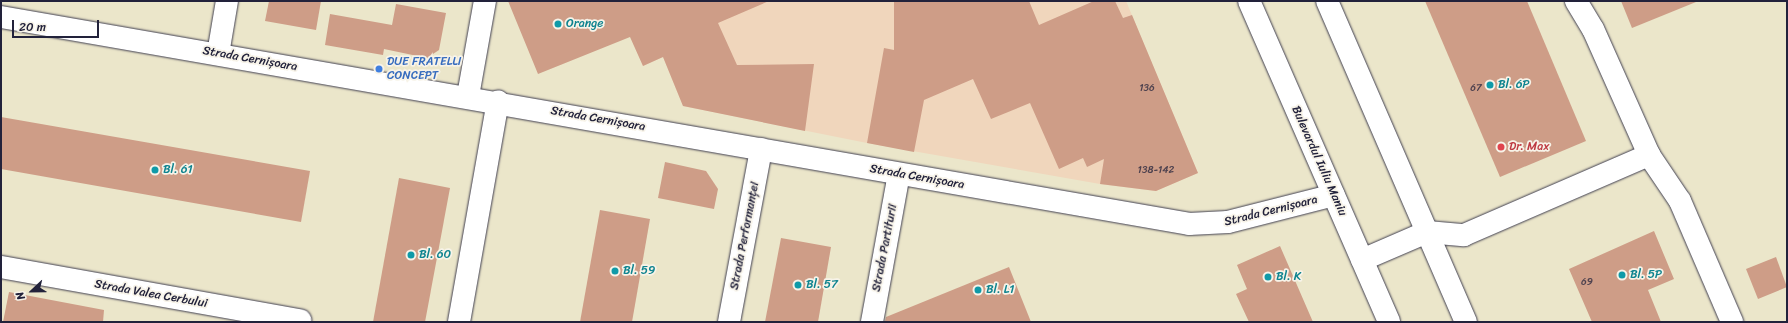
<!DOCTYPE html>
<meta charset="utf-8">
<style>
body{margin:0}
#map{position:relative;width:1788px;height:323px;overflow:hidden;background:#ebe6ca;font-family:Sriracha,sans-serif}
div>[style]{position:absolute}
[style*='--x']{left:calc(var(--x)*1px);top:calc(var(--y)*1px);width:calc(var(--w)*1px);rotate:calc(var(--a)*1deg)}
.built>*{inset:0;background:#f0d6bc}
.building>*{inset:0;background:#ce9d87}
.roads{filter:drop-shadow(0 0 1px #403f50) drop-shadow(0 0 1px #403f50)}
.minor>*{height:22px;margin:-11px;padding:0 11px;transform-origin:11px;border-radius:11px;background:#fff}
.major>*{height:22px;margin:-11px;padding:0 11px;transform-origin:11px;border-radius:11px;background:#fff}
.dots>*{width:11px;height:11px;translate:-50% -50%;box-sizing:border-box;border:2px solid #f7f3e8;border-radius:50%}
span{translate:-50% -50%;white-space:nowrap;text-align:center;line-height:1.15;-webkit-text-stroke:3.5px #f7f3e8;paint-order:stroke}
.number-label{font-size:10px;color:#4d414e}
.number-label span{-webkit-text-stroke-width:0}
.culture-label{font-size:12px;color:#0d838f}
.left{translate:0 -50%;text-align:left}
.street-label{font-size:12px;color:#22223b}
.shop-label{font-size:12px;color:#366cbe}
.health-label{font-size:12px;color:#be3a42}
.frame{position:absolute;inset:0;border:2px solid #22223b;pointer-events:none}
.north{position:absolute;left:12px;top:271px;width:40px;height:40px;-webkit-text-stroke:3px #f7f3e8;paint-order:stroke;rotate:248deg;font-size:11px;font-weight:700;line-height:16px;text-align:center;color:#22223b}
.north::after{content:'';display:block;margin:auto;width:14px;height:18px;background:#22223b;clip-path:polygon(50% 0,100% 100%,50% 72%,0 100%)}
.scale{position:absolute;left:12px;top:20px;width:87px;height:18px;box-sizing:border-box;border:2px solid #22223b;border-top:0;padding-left:5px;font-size:12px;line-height:14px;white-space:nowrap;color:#22223b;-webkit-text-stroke:3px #f7f3e8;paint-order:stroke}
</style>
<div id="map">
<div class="built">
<div style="clip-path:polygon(615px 1px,1126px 1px,1198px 173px,1156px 191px,1100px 184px,867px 143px,683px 106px,663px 57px,643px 66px)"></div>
</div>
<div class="building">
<div style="clip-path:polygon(269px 1px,321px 1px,316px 30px,265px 21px)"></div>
<div style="clip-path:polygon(508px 1px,769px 1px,718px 23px,737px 65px,814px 64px,805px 131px,683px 106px,663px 57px,643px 66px,630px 37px,538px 74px)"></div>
<div style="clip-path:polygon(894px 1px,1029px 1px,1039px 25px,1094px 1px,1115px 1px,1123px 18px,1132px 15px,1198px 173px,1156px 191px,1100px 184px,1104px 159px,1087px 167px,1083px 158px,1059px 169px,1030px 103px,991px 119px,973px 79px,924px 100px,914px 152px,867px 143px,884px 48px,894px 50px)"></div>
<div style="clip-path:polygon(1425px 1px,1527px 1px,1586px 141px,1500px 177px)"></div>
<div style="clip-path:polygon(1621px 1px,1696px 1px,1696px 2px,1632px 28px)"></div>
<div style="clip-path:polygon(396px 4px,446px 13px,439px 50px,427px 58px,384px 49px,383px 55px,325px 45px,330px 14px,392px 25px)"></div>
<div style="clip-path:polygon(1px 117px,310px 171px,301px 222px,1px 169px)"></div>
<div style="clip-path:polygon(665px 162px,706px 171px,718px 189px,714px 209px,658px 198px)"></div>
<div style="clip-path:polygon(399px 178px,450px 188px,425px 322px,373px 322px)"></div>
<div style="clip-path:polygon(600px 210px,650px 219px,632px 322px,580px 322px)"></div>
<div style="clip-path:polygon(1654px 231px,1674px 279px,1648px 290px,1661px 322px,1592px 322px,1569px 269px)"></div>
<div style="clip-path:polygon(781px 238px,831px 247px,818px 322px,765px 322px)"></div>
<div style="clip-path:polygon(1280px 246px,1313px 322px,1249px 322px,1236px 294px,1247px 289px,1237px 265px)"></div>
<div style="clip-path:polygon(1776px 257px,1787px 287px,1758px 299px,1746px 269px)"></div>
<div style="clip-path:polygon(1009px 267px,1031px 322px,885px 322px,886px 317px)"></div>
<div style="clip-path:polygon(9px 292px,104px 310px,103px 322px,3px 322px)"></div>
</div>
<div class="roads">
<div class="minor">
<div style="--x:1576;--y:1;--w:33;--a:59"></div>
<div style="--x:1593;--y:29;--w:138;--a:66"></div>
<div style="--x:1649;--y:155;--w:55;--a:56"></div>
<div style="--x:1680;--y:201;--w:132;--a:66.7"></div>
<div style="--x:1;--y:17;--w:1206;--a:9.88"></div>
<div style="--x:1189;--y:224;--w:39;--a:-3"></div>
<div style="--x:1228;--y:222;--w:109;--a:-14.3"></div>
<div style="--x:218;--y:54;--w:54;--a:-80.4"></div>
<div style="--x:468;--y:96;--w:97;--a:-79.9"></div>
<div style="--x:1427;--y:232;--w:37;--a:5"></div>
<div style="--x:1464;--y:235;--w:202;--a:-23.4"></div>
<div style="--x:1;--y:267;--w:304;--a:10.1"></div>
<div style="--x:459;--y:322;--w:224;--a:-80"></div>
<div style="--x:729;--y:322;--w:176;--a:-79.5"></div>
<div style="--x:872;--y:322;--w:150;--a:-79.7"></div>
</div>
<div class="major">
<div style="--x:1249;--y:1;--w:350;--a:66.4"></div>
<div style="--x:1327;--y:1;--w:350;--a:66.6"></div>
<div style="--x:1362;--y:260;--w:71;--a:-23.3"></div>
</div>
</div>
<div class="dots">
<div style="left:558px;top:24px;background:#0f9aa8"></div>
<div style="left:379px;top:69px;background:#3f7fe0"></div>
<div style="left:1490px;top:85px;background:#0f9aa8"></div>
<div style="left:1501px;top:147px;background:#e0444e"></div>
<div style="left:155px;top:170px;background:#0f9aa8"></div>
<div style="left:411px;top:255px;background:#0f9aa8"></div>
<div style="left:615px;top:271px;background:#0f9aa8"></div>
<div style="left:1622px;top:275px;background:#0f9aa8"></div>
<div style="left:1268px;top:277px;background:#0f9aa8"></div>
<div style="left:798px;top:285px;background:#0f9aa8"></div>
<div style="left:978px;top:290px;background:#0f9aa8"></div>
</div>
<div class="number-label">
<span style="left:1147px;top:89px">136</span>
<span style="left:1476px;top:89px">67</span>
<span style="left:1156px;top:171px">138-142</span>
<span style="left:1587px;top:283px">69</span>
</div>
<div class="culture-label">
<span class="left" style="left:566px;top:24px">Orange</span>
<span class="left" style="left:1498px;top:85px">Bl. 6P</span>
<span class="left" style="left:163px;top:170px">Bl. 61</span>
<span class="left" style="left:419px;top:255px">Bl. 60</span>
<span class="left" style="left:623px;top:271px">Bl. 59</span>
<span class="left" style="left:1630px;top:275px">Bl. 5P</span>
<span class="left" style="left:1276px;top:277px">Bl. K</span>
<span class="left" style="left:806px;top:285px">Bl. 57</span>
<span class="left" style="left:986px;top:290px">Bl. L1</span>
</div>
<div class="street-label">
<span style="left:250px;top:59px;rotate:10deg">Strada Cernișoara</span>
<span style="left:598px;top:119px;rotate:10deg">Strada Cernișoara</span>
<span style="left:1319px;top:161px;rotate:66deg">Bulevardul Iuliu Maniu</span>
<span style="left:917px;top:177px;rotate:10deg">Strada Cernișoara</span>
<span style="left:1271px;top:211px;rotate:-14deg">Strada Cernișoara</span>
<span style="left:745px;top:236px;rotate:-79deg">Strada Performanței</span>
<span style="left:885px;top:248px;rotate:-79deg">Strada Partiturii</span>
<span style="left:151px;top:294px;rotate:10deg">Strada Valea Cerbului</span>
</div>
<div class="shop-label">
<span class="left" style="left:387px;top:69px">DUE FRATELLI<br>CONCEPT</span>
</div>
<div class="health-label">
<span class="left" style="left:1509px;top:147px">Dr. Max</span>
</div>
<div class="frame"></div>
<div class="north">N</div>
<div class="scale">20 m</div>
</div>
